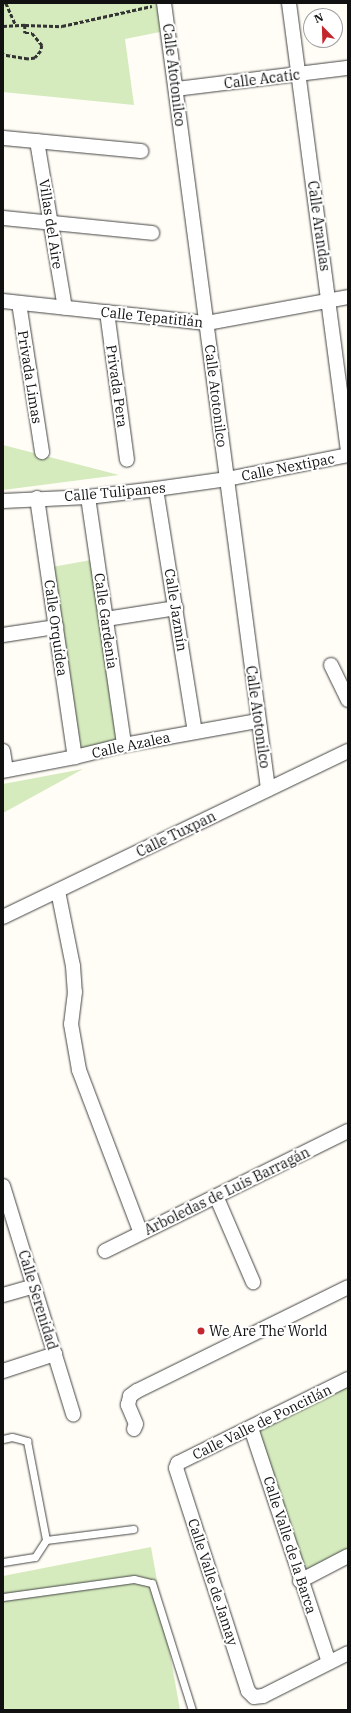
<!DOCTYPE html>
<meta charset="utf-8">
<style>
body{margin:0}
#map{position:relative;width:351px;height:1713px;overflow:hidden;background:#fffdf5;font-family:"IBM Plex Serif",serif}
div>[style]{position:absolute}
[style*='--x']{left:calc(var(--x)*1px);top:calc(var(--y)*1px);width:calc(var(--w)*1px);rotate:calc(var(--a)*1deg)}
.green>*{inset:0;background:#d5ebbd}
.path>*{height:2.5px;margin-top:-1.25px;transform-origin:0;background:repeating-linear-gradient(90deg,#333 0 4px,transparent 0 6px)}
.roads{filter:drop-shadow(0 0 1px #444) drop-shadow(0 0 1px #444)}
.service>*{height:7px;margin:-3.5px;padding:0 3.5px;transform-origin:3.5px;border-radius:3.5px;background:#fff}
.minor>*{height:14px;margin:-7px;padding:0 7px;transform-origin:7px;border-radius:7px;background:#fff}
.dots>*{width:11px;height:11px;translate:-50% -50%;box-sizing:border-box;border:2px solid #fff;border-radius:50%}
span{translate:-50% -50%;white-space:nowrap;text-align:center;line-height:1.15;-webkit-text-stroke:4px #fff;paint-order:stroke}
.street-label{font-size:14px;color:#111}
.poi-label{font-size:14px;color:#111}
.left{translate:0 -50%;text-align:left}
.frame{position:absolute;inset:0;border:4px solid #111;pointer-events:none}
.north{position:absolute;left:303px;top:8px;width:40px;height:40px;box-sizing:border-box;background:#fff;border:1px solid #a0a0a0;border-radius:50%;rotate:337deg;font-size:11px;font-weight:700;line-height:16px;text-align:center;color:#111}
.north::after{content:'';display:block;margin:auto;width:14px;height:18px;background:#c4262e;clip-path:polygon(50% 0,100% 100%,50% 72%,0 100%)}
</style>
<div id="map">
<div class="green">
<div style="clip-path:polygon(3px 3px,157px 3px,160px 32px,125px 39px,134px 105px,3px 92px)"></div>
<div style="clip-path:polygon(3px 445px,119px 475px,3px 490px)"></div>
<div style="clip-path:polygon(91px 560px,119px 742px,81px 748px,52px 567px)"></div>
<div style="clip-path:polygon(83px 769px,3px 813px,3px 784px)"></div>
<div style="clip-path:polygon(348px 1387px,348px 1548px,306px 1570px,259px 1431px)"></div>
<div style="clip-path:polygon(151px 1547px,180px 1710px,3px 1710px,3px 1576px)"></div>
</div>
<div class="path">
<div style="--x:6;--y:3;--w:24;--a:66"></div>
<div style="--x:25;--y:25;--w:37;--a:2"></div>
<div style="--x:62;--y:26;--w:92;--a:-12.5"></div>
<div style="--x:3;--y:26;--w:22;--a:-3"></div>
<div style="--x:25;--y:25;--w:8;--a:90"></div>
<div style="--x:25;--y:33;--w:7;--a:0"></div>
<div style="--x:32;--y:33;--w:16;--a:50"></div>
<div style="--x:42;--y:45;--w:6;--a:99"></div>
<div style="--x:41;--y:51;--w:9;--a:131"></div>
<div style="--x:35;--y:58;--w:7;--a:172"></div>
<div style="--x:28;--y:59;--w:25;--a:-171"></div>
</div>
<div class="roads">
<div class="service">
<div style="--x:3;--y:1439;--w:9;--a:-13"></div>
<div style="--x:12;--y:1437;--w:16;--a:15"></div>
<div style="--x:27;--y:1441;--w:101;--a:79.1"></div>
<div style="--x:3;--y:1562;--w:32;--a:-9"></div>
<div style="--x:35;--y:1557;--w:20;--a:-57"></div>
<div style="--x:46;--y:1540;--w:88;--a:-7.2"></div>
<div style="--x:3;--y:1597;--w:132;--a:-7.8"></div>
<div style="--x:134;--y:1579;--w:18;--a:13"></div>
<div style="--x:152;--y:1583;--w:133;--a:72.5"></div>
</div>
<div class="minor">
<div style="--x:164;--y:3;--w:793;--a:82.46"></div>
<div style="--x:289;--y:3;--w:450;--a:82.5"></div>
<div style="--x:176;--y:89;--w:173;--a:-7"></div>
<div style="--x:3;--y:138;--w:139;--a:5.4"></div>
<div style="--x:37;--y:141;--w:169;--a:80.5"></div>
<div style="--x:3;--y:218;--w:150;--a:5.7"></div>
<div style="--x:3;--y:301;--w:205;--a:6.2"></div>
<div style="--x:207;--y:323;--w:143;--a:-10.4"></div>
<div style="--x:19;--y:303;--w:151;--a:81.2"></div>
<div style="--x:107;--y:312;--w:149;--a:82.3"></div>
<div style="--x:156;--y:489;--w:246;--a:80.9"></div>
<div style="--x:88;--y:497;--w:251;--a:81.7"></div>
<div style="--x:37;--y:498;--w:262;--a:81.7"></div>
<div style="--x:3;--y:501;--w:85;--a:-2.7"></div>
<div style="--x:88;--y:497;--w:68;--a:-6.7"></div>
<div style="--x:156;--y:489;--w:72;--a:-8"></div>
<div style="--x:227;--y:479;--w:123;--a:-11.2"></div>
<div style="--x:106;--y:619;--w:71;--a:-8.9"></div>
<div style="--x:3;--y:635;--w:54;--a:-8.6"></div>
<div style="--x:331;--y:665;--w:39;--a:64"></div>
<div style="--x:3;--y:751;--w:19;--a:81"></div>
<div style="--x:3;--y:771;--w:73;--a:-11"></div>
<div style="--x:75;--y:757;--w:50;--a:-13.8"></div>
<div style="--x:124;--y:745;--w:136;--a:-10.2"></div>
<div style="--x:58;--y:891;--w:76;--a:78.7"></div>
<div style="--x:73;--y:966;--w:26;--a:86"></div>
<div style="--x:75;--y:992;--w:32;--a:97"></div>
<div style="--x:71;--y:1024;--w:47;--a:80.1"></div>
<div style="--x:79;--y:1070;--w:174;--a:69.2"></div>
<div style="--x:3;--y:917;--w:383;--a:-25.7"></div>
<div style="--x:3;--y:1186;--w:239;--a:72.9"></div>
<div style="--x:216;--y:1196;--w:94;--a:66.7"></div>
<div style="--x:105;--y:1251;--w:271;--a:-26.3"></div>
<div style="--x:3;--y:1295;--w:32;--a:-16"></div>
<div style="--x:3;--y:1371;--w:55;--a:-18.1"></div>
<div style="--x:348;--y:1379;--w:190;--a:153.7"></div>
<div style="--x:178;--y:1463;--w:5;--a:112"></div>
<div style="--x:176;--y:1468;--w:234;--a:72.1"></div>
<div style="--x:248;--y:1691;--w:8;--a:45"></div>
<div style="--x:254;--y:1697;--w:9;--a:-6"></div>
<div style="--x:263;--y:1696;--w:95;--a:-26.8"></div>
<div style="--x:251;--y:1428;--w:247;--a:71.6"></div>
<div style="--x:134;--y:1429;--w:5;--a:-68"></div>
<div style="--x:136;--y:1424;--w:21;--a:-113"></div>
<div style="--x:128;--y:1405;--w:9;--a:-77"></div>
<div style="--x:130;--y:1396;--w:9;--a:-36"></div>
<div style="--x:137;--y:1391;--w:235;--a:-26.2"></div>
<div style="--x:300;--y:1581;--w:54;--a:-27.5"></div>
</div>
</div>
<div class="dots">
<div style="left:201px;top:1331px;background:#c4262e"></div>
</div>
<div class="street-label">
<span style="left:174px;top:75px;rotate:83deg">Calle Atotonilco</span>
<span style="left:262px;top:79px;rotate:-7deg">Calle Acatic</span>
<span style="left:51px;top:224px;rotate:81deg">Villas del Aire</span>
<span style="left:319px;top:226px;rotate:82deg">Calle Arandas</span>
<span style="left:152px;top:317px;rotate:6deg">Calle Tepatitlán</span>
<span style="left:30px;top:377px;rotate:81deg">Privada Limas</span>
<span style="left:117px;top:386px;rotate:82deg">Privada Pera</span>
<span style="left:216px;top:396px;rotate:83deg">Calle Atotonilco</span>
<span style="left:288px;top:467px;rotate:-11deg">Calle Nextipac</span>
<span style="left:115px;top:492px;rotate:-5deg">Calle Tulipanes</span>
<span style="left:176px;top:610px;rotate:81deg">Calle Jazmín</span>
<span style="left:106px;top:621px;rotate:82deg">Calle Gardenia</span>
<span style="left:56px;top:628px;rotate:82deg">Calle Orquídea</span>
<span style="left:258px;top:717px;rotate:82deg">Calle Atotonilco</span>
<span style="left:131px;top:745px;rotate:-12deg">Calle Azalea</span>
<span style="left:176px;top:834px;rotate:-26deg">Calle Tuxpan</span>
<span style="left:227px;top:1191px;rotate:-26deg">Arboledas de Luis Barragán</span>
<span style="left:38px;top:1300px;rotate:73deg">Calle Serenidad</span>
<span style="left:262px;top:1422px;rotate:-26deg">Calle Valle de Poncitlán</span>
<span style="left:290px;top:1545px;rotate:72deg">Calle Valle de la Barca</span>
<span style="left:213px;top:1582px;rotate:72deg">Calle Valle de Jamay</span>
</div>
<div class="poi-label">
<span class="left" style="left:209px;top:1331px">We Are The World</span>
</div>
<div class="frame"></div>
<div class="north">N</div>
</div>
